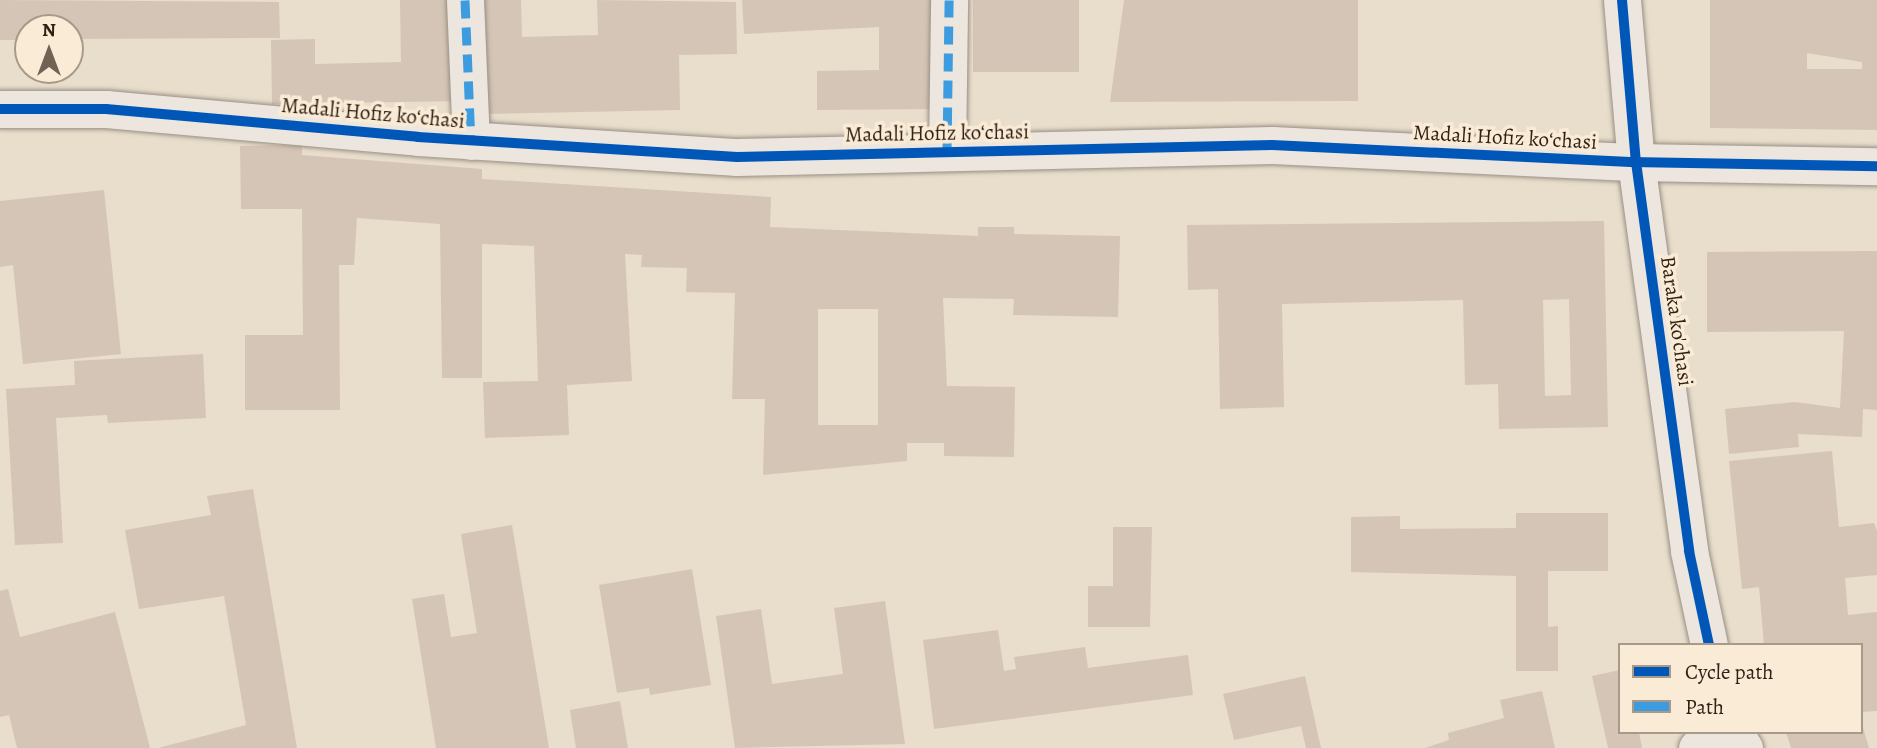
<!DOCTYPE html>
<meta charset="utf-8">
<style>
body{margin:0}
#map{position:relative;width:1877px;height:748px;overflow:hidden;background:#e9ddcb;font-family:Alegreya,serif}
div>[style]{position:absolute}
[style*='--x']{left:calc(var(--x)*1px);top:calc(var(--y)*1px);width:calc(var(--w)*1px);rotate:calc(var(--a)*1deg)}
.building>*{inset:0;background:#d5c5b6}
.roads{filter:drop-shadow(0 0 2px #988f84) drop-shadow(0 0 2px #988f84)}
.minor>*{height:37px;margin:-18.5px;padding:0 18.5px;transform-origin:18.5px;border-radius:18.5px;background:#ece6de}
.quiet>*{height:9px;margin-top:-4.5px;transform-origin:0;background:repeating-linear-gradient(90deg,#3d9bdf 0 18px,transparent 0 27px)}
.cycleway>*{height:10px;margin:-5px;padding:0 5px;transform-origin:5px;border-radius:5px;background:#0057b8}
span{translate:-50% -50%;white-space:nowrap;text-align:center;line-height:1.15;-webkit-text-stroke:7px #f9ebd5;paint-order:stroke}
.street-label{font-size:21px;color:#2f1f15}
.legend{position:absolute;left:1618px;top:643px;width:245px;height:91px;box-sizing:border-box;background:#f9ebd5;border:2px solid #a89988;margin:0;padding:9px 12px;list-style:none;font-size:21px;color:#2f1f15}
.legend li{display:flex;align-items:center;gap:14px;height:35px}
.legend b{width:35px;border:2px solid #a89988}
.north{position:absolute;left:14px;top:14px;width:70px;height:70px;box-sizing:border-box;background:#f9ebd5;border:2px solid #a89988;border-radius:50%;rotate:0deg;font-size:19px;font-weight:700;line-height:28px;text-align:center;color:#2f1f15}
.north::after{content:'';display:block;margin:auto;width:24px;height:32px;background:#706255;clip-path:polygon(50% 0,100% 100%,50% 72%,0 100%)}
</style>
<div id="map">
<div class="building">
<div style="clip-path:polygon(0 0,279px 2px,280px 38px,70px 39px,70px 28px,28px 28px,28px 40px,0 40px)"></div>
<div style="clip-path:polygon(400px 0,461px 0,463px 101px,272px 104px,271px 40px,315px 39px,315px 64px,401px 62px)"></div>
<div style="clip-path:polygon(479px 0,521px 0,522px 37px,598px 35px,597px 0,736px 2px,737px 54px,679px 55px,680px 110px,482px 114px)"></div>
<div style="clip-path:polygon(742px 0,933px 0,934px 109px,817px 110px,817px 71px,879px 70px,879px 27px,744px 34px)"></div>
<div style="clip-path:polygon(973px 0,1079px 0,1079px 72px,973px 72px)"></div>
<div style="clip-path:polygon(1124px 0,1358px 0,1358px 101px,1110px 102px)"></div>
<div style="clip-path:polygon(evenodd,1710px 0,1877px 0,1877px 130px,1710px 128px,1710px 0,1807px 53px,1862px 62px,1862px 69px,1807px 69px,1807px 53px)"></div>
<div style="clip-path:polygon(evenodd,302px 145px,302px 155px,482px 169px,482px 179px,771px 197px,770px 227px,978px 236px,978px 227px,1014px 227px,1014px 234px,1120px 236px,1118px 317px,1013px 315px,1014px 299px,943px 298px,947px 386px,1015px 387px,1014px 457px,944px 456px,944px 443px,907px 443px,907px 461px,763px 475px,765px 399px,732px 399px,735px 293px,686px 292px,687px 268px,641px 267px,642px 255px,625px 254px,632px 381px,567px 385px,569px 435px,485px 438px,483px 382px,538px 381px,534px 246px,482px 244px,482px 378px,442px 378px,440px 224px,357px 218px,354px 265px,339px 265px,340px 410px,245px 410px,245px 335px,303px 335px,302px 209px,241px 209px,240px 146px,302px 145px,818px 309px,878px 309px,878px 425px,818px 425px,818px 309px)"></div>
<div style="clip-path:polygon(104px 190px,121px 354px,23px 364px,13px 265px,0 267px,0 201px)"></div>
<div style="clip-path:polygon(evenodd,1604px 221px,1608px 427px,1499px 429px,1498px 384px,1465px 385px,1463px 300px,1282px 304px,1284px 407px,1220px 409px,1218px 289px,1188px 290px,1187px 225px,1604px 221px,1569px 299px,1571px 395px,1545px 396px,1543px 300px,1569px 299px)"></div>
<div style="clip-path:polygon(1877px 251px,1877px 410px,1863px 409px,1862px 437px,1798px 434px,1799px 447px,1729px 454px,1725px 409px,1795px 402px,1840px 408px,1844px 331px,1707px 332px,1707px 252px)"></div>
<div style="clip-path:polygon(203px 354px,206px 418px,108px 423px,107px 415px,56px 418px,63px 543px,15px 545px,6px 389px,75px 385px,74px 361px)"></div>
<div style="clip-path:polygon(1832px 451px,1839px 527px,1874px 523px,1877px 531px,1877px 575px,1845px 578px,1848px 615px,1877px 612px,1877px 711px,1861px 712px,1861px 645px,1764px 645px,1759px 587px,1742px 589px,1729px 461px)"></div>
<div style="clip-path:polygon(253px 489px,297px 748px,158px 748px,246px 725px,224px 596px,139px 609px,125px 530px,211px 515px,207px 496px)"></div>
<div style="clip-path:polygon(1516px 513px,1608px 513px,1608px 571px,1548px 571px,1548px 627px,1558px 626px,1558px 671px,1516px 671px,1516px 576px,1351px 572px,1351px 517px,1400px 516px,1400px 529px,1516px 528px)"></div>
<div style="clip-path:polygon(512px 525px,549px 748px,436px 748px,412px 599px,444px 594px,451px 637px,477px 633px,461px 534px)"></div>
<div style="clip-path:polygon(1113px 527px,1152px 527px,1150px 627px,1088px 627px,1088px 586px,1113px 586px)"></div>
<div style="clip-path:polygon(692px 569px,711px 685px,650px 695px,649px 688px,617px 693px,599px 585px)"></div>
<div style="clip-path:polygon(8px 589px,20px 637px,115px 612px,150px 748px,17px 748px,9px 715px,0 717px,0 591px)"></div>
<div style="clip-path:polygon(885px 601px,905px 744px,735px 748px,716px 616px,761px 609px,772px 684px,843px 674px,834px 608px)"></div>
<div style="clip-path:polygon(998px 630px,1004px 671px,1016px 669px,1014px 657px,1085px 647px,1088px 668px,1188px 655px,1193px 695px,934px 729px,923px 640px)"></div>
<div style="clip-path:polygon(1620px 670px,1620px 732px,1639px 732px,1642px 748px,1608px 748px,1592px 676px)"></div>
<div style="clip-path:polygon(1305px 676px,1321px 748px,1306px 748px,1301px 726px,1234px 740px,1223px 694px)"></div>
<div style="clip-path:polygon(1542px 691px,1555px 748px,1425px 748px,1449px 740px,1448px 733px,1504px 718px,1500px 700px)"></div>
<div style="clip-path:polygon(620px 701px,628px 748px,576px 748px,570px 710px)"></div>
<div style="clip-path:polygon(1862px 724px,1869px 748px,1791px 748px,1786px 732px,1861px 732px)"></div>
</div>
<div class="roads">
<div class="minor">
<div style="--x:465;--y:0;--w:141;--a:87.6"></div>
<div style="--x:1622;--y:0;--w:163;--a:85.1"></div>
<div style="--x:1636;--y:162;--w:393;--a:82.2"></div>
<div style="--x:1689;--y:551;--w:96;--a:78"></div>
<div style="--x:0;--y:109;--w:106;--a:0"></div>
<div style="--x:106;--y:109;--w:313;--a:5.1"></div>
<div style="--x:418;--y:137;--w:320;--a:3.6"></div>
<div style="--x:737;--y:157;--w:535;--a:-1.28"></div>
<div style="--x:1272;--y:145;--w:364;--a:2.7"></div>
<div style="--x:1636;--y:162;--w:241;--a:1"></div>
<div style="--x:947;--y:152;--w:152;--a:-89.2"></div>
<div style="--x:1734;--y:732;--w:19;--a:58"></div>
<div style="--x:1697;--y:748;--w:23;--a:-45"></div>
</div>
</div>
<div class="quiet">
<div style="--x:465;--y:0;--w:141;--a:87.6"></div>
<div style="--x:947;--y:152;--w:152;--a:-89.2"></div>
</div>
<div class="cycleway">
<div style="--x:1622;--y:0;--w:163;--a:85.1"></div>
<div style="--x:1636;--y:162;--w:393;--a:82.2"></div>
<div style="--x:1689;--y:551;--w:96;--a:78"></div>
<div style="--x:0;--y:109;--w:106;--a:0"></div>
<div style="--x:106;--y:109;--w:313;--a:5.1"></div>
<div style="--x:418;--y:137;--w:320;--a:3.6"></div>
<div style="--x:737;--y:157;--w:535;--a:-1.28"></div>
<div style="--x:1272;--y:145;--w:364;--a:2.7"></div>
<div style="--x:1636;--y:162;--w:241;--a:1"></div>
</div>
<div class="street-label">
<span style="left:373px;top:113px;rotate:5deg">Madali Hofiz koʻchasi</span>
<span style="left:937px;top:133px;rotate:-1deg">Madali Hofiz koʻchasi</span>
<span style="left:1505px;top:137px;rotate:3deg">Madali Hofiz koʻchasi</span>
<span style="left:1677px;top:321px;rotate:82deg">Baraka ko'chasi</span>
</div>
<ul class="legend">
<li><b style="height:9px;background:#0057b8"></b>Cycle path</li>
<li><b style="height:9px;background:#3d9bdf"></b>Path</li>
</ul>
<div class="north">N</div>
</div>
